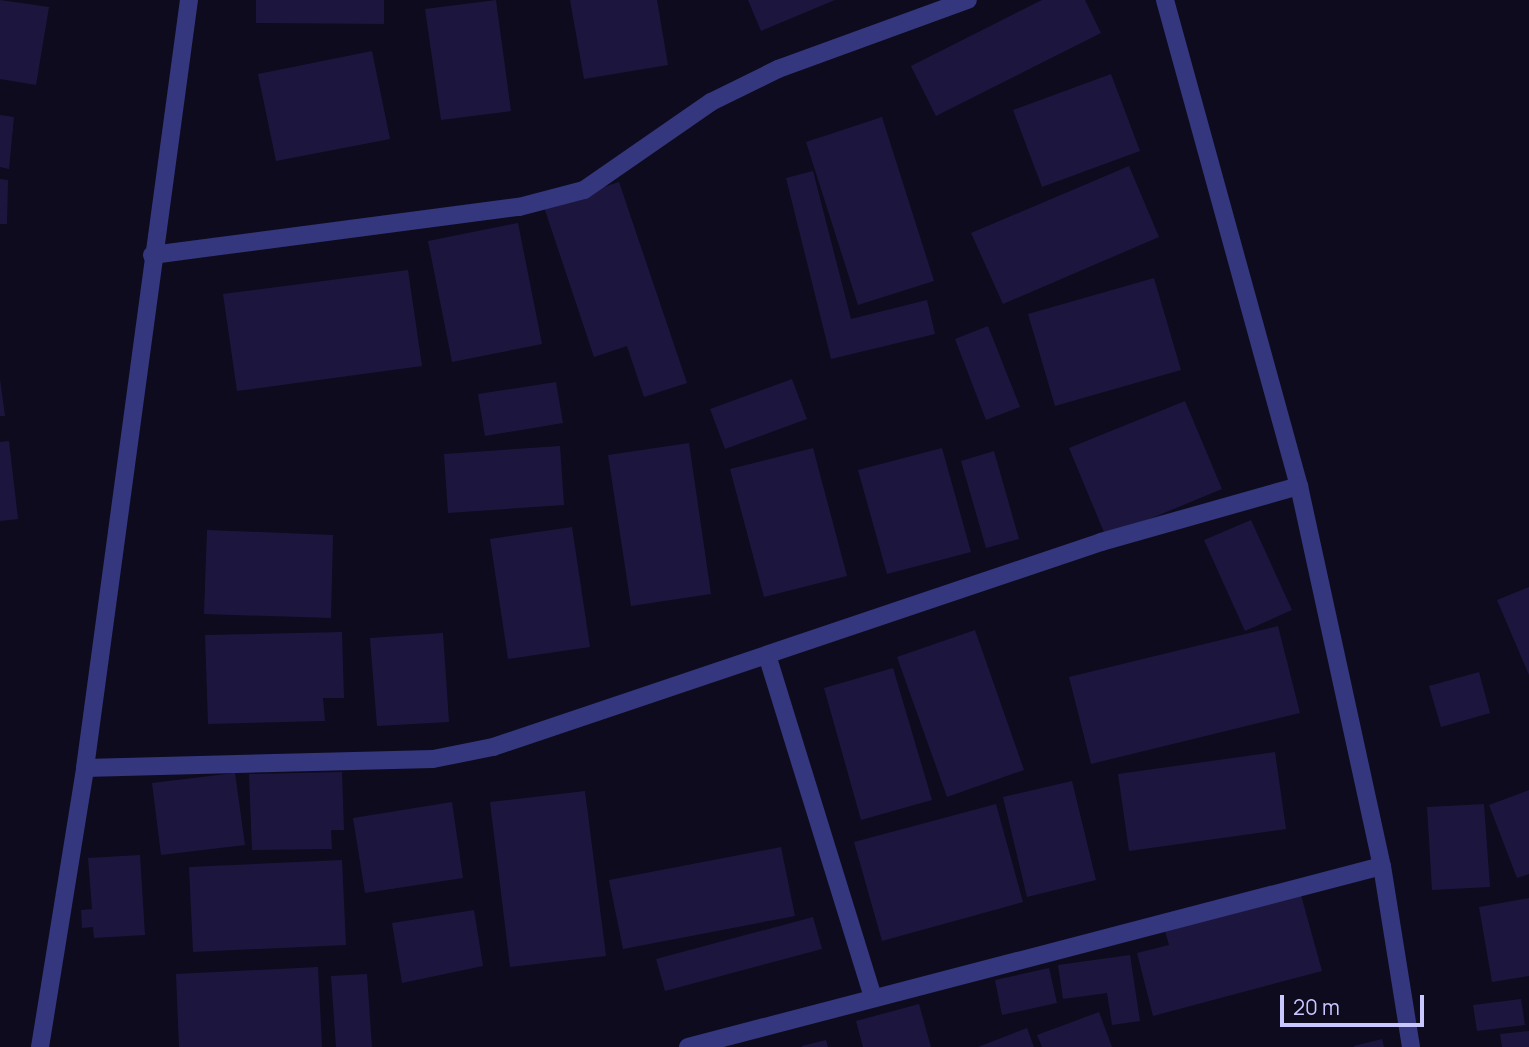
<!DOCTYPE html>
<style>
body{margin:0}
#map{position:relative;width:1529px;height:1047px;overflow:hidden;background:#0d0b1d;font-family:Manrope,sans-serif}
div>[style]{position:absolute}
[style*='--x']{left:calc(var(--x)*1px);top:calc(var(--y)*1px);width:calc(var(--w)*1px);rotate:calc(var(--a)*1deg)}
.building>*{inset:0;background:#1c163e}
.minor>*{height:18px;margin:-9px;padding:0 9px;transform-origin:9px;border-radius:9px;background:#34367e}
span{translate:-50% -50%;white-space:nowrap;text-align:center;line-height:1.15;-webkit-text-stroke:6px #0d0b1d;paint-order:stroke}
.scale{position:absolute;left:1280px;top:995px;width:144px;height:32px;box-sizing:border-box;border:4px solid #c9c7ff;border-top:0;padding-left:9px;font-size:21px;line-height:24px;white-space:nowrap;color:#c9c7ff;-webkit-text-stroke:5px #0d0b1d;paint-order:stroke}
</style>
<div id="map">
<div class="building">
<div style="clip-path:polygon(0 0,49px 7px,36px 85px,0 79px)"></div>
<div style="clip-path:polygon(256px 0,384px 0,384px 24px,256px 23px)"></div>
<div style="clip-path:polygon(496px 0,511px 111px,441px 120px,425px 9px)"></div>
<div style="clip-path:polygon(570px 0,657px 0,668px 65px,584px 79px)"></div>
<div style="clip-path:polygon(748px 0,835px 0,761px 31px)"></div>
<div style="clip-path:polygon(1042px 0,1085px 0,1101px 33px,936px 116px,911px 66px)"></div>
<div style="clip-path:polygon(372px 51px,390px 139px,276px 161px,258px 74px)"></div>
<div style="clip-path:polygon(1111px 74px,1140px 151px,1042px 187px,1013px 110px)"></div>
<div style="clip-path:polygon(0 115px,14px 117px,9px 169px,0 167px)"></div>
<div style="clip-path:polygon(882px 117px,934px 281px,858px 305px,806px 142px)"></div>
<div style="clip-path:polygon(1129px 166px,1159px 237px,1003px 304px,971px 233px)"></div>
<div style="clip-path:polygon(813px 171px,851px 319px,927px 300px,935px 334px,831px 359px,786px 178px)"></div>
<div style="clip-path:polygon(0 179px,8px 180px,7px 224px,0 224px)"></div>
<div style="clip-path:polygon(619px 182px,687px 383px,644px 397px,627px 346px,594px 357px,544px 207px)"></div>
<div style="clip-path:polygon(518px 223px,542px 344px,452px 362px,428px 241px)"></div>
<div style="clip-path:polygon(408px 270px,422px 366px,237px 391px,223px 294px)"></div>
<div style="clip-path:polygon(1154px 278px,1181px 370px,1055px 406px,1028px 314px)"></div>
<div style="clip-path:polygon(988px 326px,1020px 407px,986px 420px,955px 339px)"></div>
<div style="clip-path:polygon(0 379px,5px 416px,0 416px)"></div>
<div style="clip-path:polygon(792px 379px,807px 419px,725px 449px,710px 409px)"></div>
<div style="clip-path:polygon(556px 382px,563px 423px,485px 436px,478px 394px)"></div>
<div style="clip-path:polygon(1185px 401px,1222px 489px,1106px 537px,1069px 448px)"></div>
<div style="clip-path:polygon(9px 441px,18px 519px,0 521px,0 442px)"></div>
<div style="clip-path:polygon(689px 443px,711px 594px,631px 606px,608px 455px)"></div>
<div style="clip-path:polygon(560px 446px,564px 505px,448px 513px,444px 454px)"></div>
<div style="clip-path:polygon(813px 448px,847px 576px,764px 597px,730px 469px)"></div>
<div style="clip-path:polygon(942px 448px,971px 552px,887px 574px,858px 470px)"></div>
<div style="clip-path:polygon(994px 451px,1019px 539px,986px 548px,961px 461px)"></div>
<div style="clip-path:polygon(1251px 520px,1292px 610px,1245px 631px,1204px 540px)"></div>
<div style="clip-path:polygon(572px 527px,590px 647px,508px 659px,490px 539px)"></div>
<div style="clip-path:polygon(207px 530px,333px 535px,331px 618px,204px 614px)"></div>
<div style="clip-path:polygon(1529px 587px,1529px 675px,1497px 600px)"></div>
<div style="clip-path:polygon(1278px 626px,1300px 713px,1091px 764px,1069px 677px)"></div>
<div style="clip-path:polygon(975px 630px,1024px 770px,947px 797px,897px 657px)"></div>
<div style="clip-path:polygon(342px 632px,344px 698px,323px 698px,325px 721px,208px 724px,205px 635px)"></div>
<div style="clip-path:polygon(443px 633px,449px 722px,377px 726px,370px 638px)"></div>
<div style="clip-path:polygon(893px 668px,932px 800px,861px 820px,824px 688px)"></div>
<div style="clip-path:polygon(1479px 672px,1490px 713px,1441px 727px,1429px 686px)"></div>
<div style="clip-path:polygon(1275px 752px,1286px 829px,1129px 851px,1118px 774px)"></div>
<div style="clip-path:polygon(342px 772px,344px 830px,331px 830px,332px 849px,252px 850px,249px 774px)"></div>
<div style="clip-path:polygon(235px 773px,245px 845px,161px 855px,152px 783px)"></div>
<div style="clip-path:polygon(1072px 781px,1096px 880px,1027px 897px,1003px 797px)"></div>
<div style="clip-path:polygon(1529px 790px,1529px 874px,1517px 878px,1489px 805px)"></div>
<div style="clip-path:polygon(585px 791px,606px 956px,510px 967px,490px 802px)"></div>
<div style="clip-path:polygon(452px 802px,463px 878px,365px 893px,353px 818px)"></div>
<div style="clip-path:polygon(996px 804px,1023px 902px,882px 941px,854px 842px)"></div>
<div style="clip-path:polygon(1484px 804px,1490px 887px,1432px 890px,1427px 807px)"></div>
<div style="clip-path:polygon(781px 847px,795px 916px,623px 949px,609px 880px)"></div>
<div style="clip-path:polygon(140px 855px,145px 935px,94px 938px,93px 927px,82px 928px,81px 910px,92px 909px,88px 858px)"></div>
<div style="clip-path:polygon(342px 860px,346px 945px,193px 952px,189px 867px)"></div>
<div style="clip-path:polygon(1301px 895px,1322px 971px,1153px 1016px,1137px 953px,1169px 945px,1165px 931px)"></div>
<div style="clip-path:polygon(1529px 898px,1529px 976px,1492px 982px,1479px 907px)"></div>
<div style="clip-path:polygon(474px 910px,483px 966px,402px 983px,392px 923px)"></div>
<div style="clip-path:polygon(813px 917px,822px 949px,665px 991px,656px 959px)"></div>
<div style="clip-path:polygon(1130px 955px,1140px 1021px,1112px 1025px,1107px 993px,1063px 999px,1058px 965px)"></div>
<div style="clip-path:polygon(318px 967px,322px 1047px,179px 1047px,176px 974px)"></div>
<div style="clip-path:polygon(1049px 968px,1057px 1003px,1002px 1015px,995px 980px)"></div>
<div style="clip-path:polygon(367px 974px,372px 1047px,336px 1047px,331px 976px)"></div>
<div style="clip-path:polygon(1521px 999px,1525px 1025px,1477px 1031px,1473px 1005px)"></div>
<div style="clip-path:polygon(919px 1004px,931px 1047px,863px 1047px,856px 1021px)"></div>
<div style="clip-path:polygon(1099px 1012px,1112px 1047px,1042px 1047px,1037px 1035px)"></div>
<div style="clip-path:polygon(1027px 1028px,1034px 1047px,978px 1047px)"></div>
<div style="clip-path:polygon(1529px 1031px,1529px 1047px,1502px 1047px,1500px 1034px)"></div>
<div style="clip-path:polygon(1382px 1039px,1384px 1047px,1354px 1047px,1354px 1046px)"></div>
<div style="clip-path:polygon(826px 1040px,828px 1047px,802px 1047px,802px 1046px)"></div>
</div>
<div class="minor">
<div style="--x:1165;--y:0;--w:504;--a:74.59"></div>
<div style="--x:1299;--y:486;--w:389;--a:77.7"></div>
<div style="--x:1382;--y:866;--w:183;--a:80.9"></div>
<div style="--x:152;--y:255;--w:370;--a:-7.5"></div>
<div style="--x:519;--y:207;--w:67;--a:-14.7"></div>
<div style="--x:584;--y:190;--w:155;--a:-34.7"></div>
<div style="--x:711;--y:102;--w:75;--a:-26.2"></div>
<div style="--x:778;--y:69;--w:202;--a:-20"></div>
<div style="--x:767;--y:655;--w:359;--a:72.8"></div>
<div style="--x:85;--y:768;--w:348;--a:-1.5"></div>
<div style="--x:433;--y:759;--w:61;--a:-11.3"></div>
<div style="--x:493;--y:747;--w:642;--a:-18.63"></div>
<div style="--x:1101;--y:542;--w:206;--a:-15.8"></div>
<div style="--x:40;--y:1047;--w:283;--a:-80.8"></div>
<div style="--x:85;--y:768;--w:775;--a:-82.29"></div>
<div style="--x:688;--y:1047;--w:717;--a:-14.62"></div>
</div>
<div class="scale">20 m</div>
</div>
